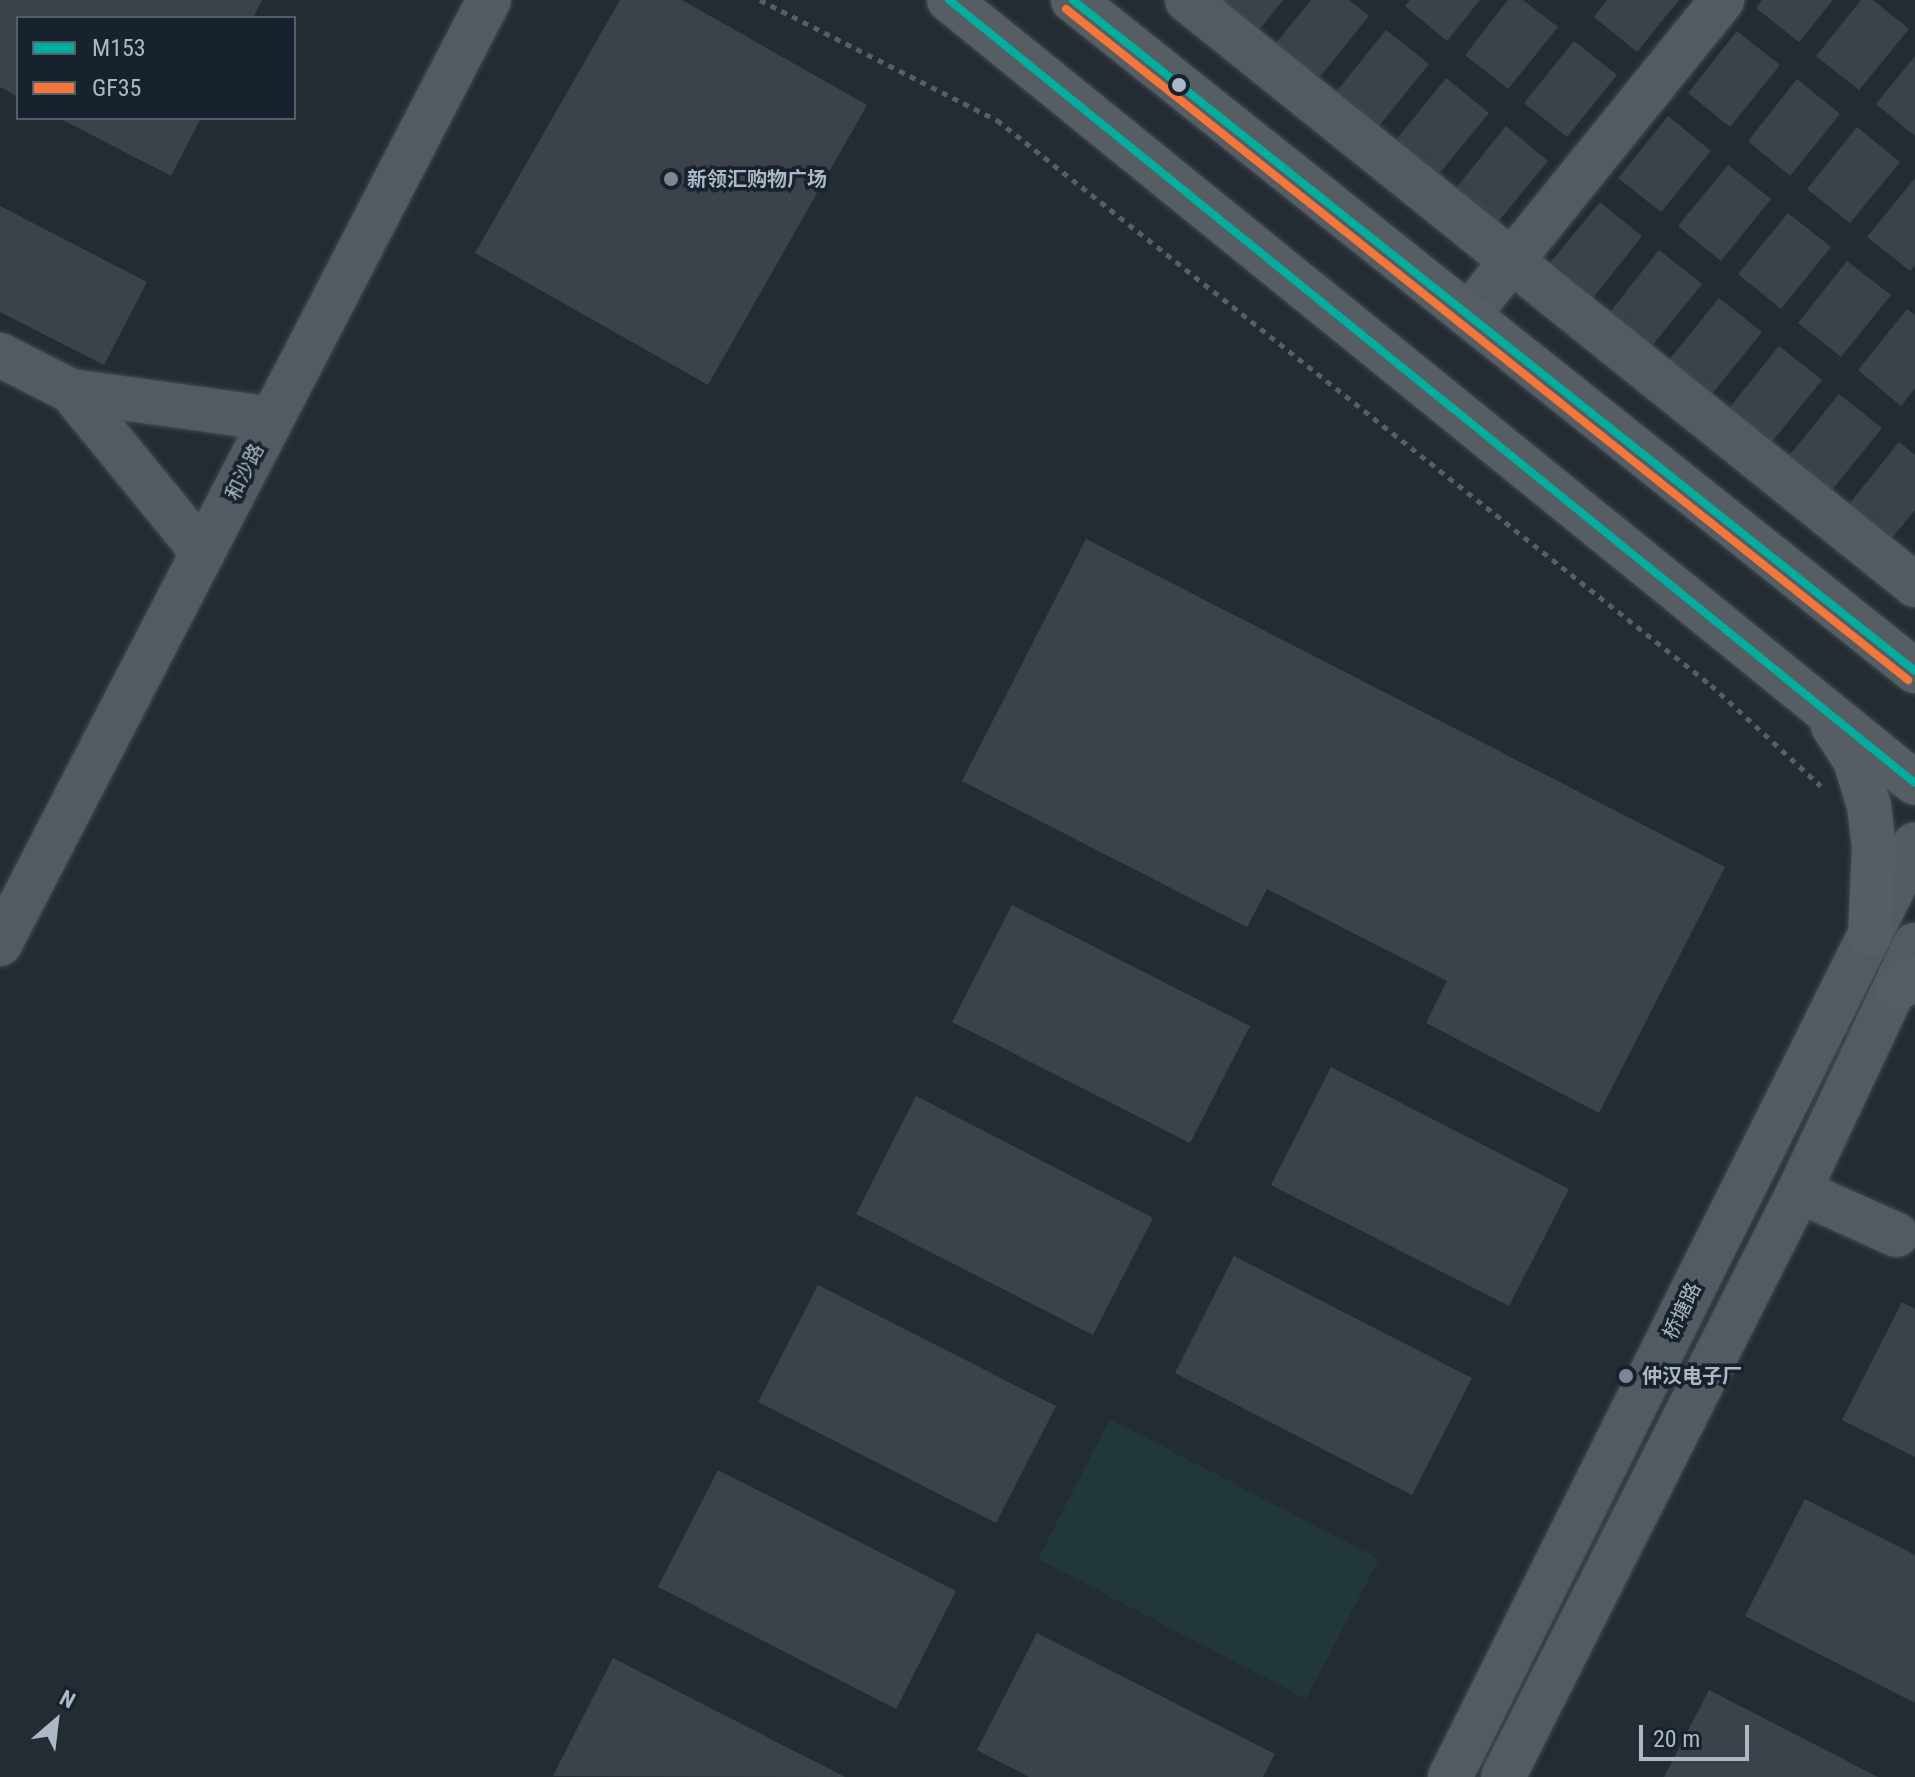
<!DOCTYPE html>
<meta charset="utf-8">
<style>
body{margin:0}
#map{position:relative;width:1915px;height:1777px;overflow:hidden;background:#242c33;font-family:"Roboto Condensed","Noto Sans SC",sans-serif}
div>[style]{position:absolute}
[style*='--x']{left:calc(var(--x)*1px);top:calc(var(--y)*1px);width:calc(var(--w)*1px);rotate:calc(var(--a)*1deg)}
.green>*{inset:0;background:#213739}
.building>*{inset:0;background:#3c4249}
.path>*{height:5px;margin-top:-2.5px;transform-origin:0;background:repeating-linear-gradient(90deg,#575e64 0 6px,transparent 0 12px)}
.roads{filter:drop-shadow(0 0 2px #42494f) drop-shadow(0 0 2px #42494f)}
.minor>*{height:44px;margin:-22px;padding:0 22px;transform-origin:22px;border-radius:22px;background:#545a62}
.major>*{height:44px;margin:-22px;padding:0 22px;transform-origin:22px;border-radius:22px;background:#565d63}
.bus-1>*{height:8px;margin:-4px;padding:0 4px;transform-origin:4px;border-radius:4px;background:#01ad9c}
.bus-2>*{height:8px;margin:-4px;padding:0 4px;transform-origin:4px;border-radius:4px;background:#f5763a}
.dots>*{width:22px;height:22px;translate:-50% -50%;box-sizing:border-box;border:4px solid #18222e;border-radius:50%}
span{translate:-50% -50%;white-space:nowrap;text-align:center;line-height:1.15;-webkit-text-stroke:7px #18222e;paint-order:stroke}
.poi-label{font-size:20px;color:#acb8c6;font-weight:700}
.left{translate:0 -50%;text-align:left}
.street-label{font-size:20px;color:#acb8c6}
.legend{position:absolute;left:16px;top:16px;width:280px;height:104px;box-sizing:border-box;background:#18222e;border:2px solid #535e6b;margin:0;padding:10px 14px;list-style:none;font-size:24px;color:#acb8c6}
.legend li{display:flex;align-items:center;gap:16px;height:40px}
.legend b{width:40px;border:2px solid #535e6b}
.north{position:absolute;left:16px;top:1681px;width:80px;height:80px;-webkit-text-stroke:6px #18222e;paint-order:stroke;rotate:28deg;font-size:22px;font-weight:700;line-height:32px;text-align:center;color:#acb8c6}
.north::after{content:'';display:block;margin:auto;width:28px;height:36px;background:#acb8c6;clip-path:polygon(50% 0,100% 100%,50% 72%,0 100%)}
.scale{position:absolute;left:1639px;top:1725px;width:110px;height:36px;box-sizing:border-box;border:4px solid #acb8c6;border-top:0;padding-left:10px;font-size:24px;line-height:28px;white-space:nowrap;color:#acb8c6;-webkit-text-stroke:6px #18222e;paint-order:stroke}
</style>
<div id="map">
<div class="green">
<div style="clip-path:polygon(1110px 1419px,1379px 1559px,1306px 1699px,1038px 1559px)"></div>
</div>
<div class="building">
<div style="clip-path:polygon(0 0,262px 0,253px 18px,18px 18px,18px 97px,0 87px)"></div>
<div style="clip-path:polygon(620px 0,682px 0,867px 105px,708px 385px,475px 253px)"></div>
<div style="clip-path:polygon(1222px 0,1283px 0,1259px 30px)"></div>
<div style="clip-path:polygon(1311px 0,1349px 0,1369px 16px,1319px 78px,1276px 43px)"></div>
<div style="clip-path:polygon(1410px 0,1480px 0,1447px 41px,1405px 6px)"></div>
<div style="clip-path:polygon(1508px 0,1523px 0,1558px 27px,1508px 89px,1465px 55px)"></div>
<div style="clip-path:polygon(1607px 0,1679px 0,1637px 52px,1594px 17px)"></div>
<div style="clip-path:polygon(1762px 0,1833px 0,1799px 42px,1756px 8px)"></div>
<div style="clip-path:polygon(1861px 0,1873px 0,1909px 29px,1859px 90px,1816px 56px)"></div>
<div style="clip-path:polygon(1386px 30px,1429px 64px,1379px 126px,1336px 92px)"></div>
<div style="clip-path:polygon(1737px 31px,1780px 65px,1730px 127px,1688px 93px)"></div>
<div style="clip-path:polygon(1574px 41px,1617px 75px,1567px 137px,1524px 103px)"></div>
<div style="clip-path:polygon(1915px 56px,1915px 136px,1876px 104px)"></div>
<div style="clip-path:polygon(1446px 78px,1489px 113px,1439px 174px,1396px 140px)"></div>
<div style="clip-path:polygon(1797px 79px,1840px 114px,1790px 176px,1748px 141px)"></div>
<div style="clip-path:polygon(1668px 116px,1711px 151px,1661px 212px,1618px 178px)"></div>
<div style="clip-path:polygon(59px 118px,201px 118px,171px 176px)"></div>
<div style="clip-path:polygon(1506px 126px,1548px 161px,1498px 222px,1456px 188px)"></div>
<div style="clip-path:polygon(1857px 127px,1900px 162px,1850px 223px,1807px 189px)"></div>
<div style="clip-path:polygon(1728px 165px,1771px 199px,1721px 261px,1678px 226px)"></div>
<div style="clip-path:polygon(1915px 178px,1915px 265px,1910px 271px,1867px 237px)"></div>
<div style="clip-path:polygon(1600px 202px,1642px 236px,1593px 298px,1550px 263px)"></div>
<div style="clip-path:polygon(0 206px,147px 282px,104px 365px,0 312px)"></div>
<div style="clip-path:polygon(1788px 213px,1831px 247px,1781px 309px,1738px 274px)"></div>
<div style="clip-path:polygon(1659px 250px,1702px 284px,1652px 346px,1610px 312px)"></div>
<div style="clip-path:polygon(1847px 261px,1891px 295px,1841px 357px,1798px 323px)"></div>
<div style="clip-path:polygon(1719px 298px,1762px 332px,1712px 394px,1669px 360px)"></div>
<div style="clip-path:polygon(1907px 309px,1915px 315px,1915px 388px,1901px 406px,1858px 370px)"></div>
<div style="clip-path:polygon(1779px 346px,1822px 380px,1772px 442px,1729px 408px)"></div>
<div style="clip-path:polygon(1839px 394px,1882px 428px,1832px 490px,1789px 456px)"></div>
<div style="clip-path:polygon(1899px 442px,1915px 455px,1915px 510px,1892px 538px,1849px 504px)"></div>
<div style="clip-path:polygon(1086px 539px,1725px 867px,1599px 1113px,1426px 1023px,1447px 981px,1267px 889px,1247px 927px,962px 781px)"></div>
<div style="clip-path:polygon(1012px 905px,1250px 1026px,1190px 1143px,952px 1022px)"></div>
<div style="clip-path:polygon(1331px 1067px,1569px 1189px,1509px 1306px,1271px 1185px)"></div>
<div style="clip-path:polygon(916px 1096px,1153px 1218px,1093px 1335px,856px 1214px)"></div>
<div style="clip-path:polygon(1234px 1256px,1472px 1378px,1412px 1495px,1175px 1373px)"></div>
<div style="clip-path:polygon(818px 1285px,1056px 1406px,996px 1523px,758px 1402px)"></div>
<div style="clip-path:polygon(1902px 1302px,1915px 1309px,1915px 1457px,1842px 1420px)"></div>
<div style="clip-path:polygon(718px 1470px,956px 1591px,896px 1709px,658px 1587px)"></div>
<div style="clip-path:polygon(1805px 1499px,1915px 1555px,1915px 1703px,1745px 1616px)"></div>
<div style="clip-path:polygon(1037px 1633px,1275px 1754px,1263px 1777px,1029px 1777px,977px 1750px)"></div>
<div style="clip-path:polygon(613px 1658px,845px 1777px,553px 1776px)"></div>
<div style="clip-path:polygon(1709px 1690px,1878px 1777px,1664px 1777px)"></div>
</div>
<div class="path">
<div style="--x:760;--y:0;--w:266;--a:26.9"></div>
<div style="--x:997;--y:120;--w:911;--a:38.36"></div>
<div style="--x:1711;--y:685;--w:149;--a:42.6"></div>
</div>
<div class="roads">
<div class="minor">
<div style="--x:1187;--y:0;--w:934;--a:38.78"></div>
<div style="--x:1468;--y:315;--w:405;--a:-51.1"></div>
<div style="--x:0;--y:355;--w:80;--a:26.9"></div>
<div style="--x:71;--y:391;--w:203;--a:7.9"></div>
<div style="--x:71;--y:391;--w:209;--a:50.8"></div>
<div style="--x:0;--y:944;--w:1063;--a:-62.62"></div>
<div style="--x:1799;--y:1191;--w:107;--a:24.2"></div>
<div style="--x:1450;--y:1777;--w:1042;--a:-63.51"></div>
<div style="--x:1503;--y:1777;--w:657;--a:-63.2"></div>
<div style="--x:1799;--y:1191;--w:272;--a:-64.8"></div>
</div>
<div class="major">
<div style="--x:949;--y:0;--w:1243;--a:39.03"></div>
<div style="--x:1073;--y:0;--w:1077;--a:38.55"></div>
<div style="--x:1833;--y:726;--w:40;--a:57.1"></div>
<div style="--x:1855;--y:760;--w:48;--a:73.1"></div>
<div style="--x:1869;--y:806;--w:41;--a:83"></div>
<div style="--x:1874;--y:847;--w:88;--a:92.6"></div>
<div style="--x:1898;--y:988;--w:19;--a:-28"></div>
</div>
</div>
<div class="bus-1">
<div style="--x:949;--y:0;--w:1243;--a:39.03"></div>
<div style="--x:1073;--y:0;--w:1077;--a:38.55"></div>
</div>
<div class="bus-2">
<div style="--x:1066;--y:9;--w:1077;--a:38.55"></div>
</div>
<div class="dots">
<div style="left:1179px;top:85px;background:#acb8c6"></div>
<div style="left:671px;top:179px;background:#7c8793"></div>
<div style="left:1626px;top:1376px;background:#7c8793"></div>
</div>
<div class="poi-label">
<span class="left" style="left:687px;top:179px">新领汇购物广场</span>
<span class="left" style="left:1642px;top:1376px">仲汉电子厂</span>
</div>
<div class="street-label">
<span style="left:245px;top:472px;rotate:-63deg">和沙路</span>
<span style="left:1682px;top:1311px;rotate:-64deg">桥塘路</span>
</div>
<ul class="legend">
<li><b style="height:10px;background:#01ad9c"></b>M153</li>
<li><b style="height:10px;background:#f5763a"></b>GF35</li>
</ul>
<div class="north">N</div>
<div class="scale">20 m</div>
</div>
